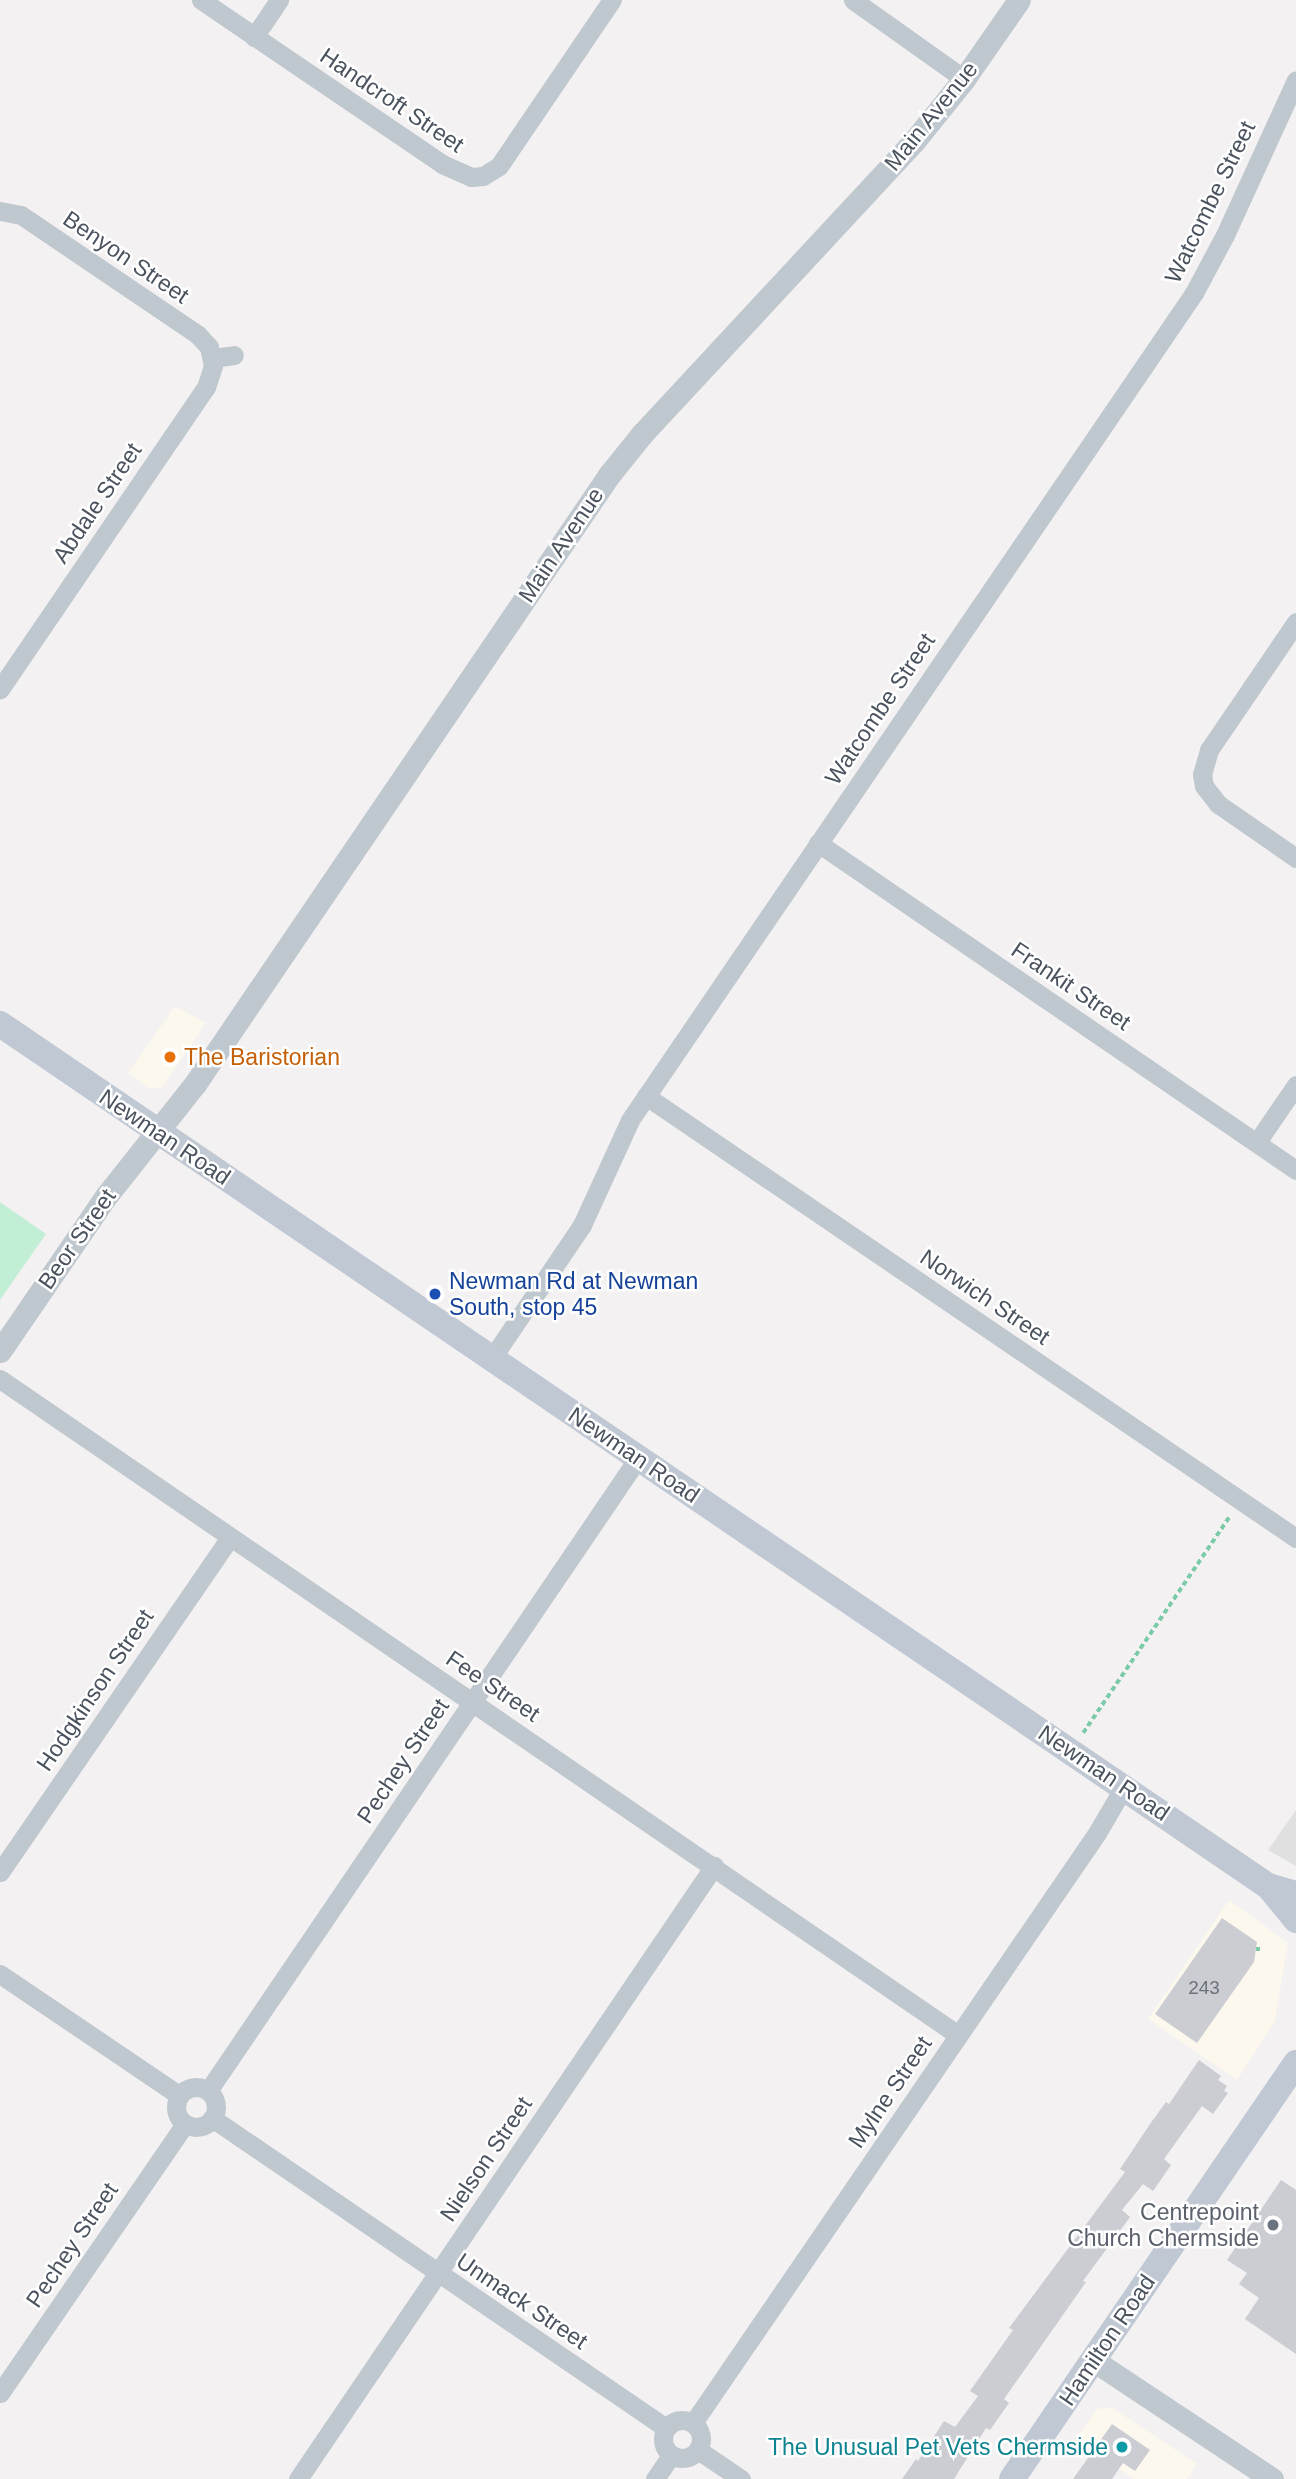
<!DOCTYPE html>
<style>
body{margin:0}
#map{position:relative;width:1296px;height:2479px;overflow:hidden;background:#f3f1f1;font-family:Arial,sans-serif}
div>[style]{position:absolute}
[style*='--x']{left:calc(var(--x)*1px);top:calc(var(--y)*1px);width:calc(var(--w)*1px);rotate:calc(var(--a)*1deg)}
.commercial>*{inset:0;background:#fcf8ed}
.education>*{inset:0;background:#e1e0e0}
.green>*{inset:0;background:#c3eed6}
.building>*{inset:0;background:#cbcdd3}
.path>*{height:3.5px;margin-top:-1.75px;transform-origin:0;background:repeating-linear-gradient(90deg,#7ccba8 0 5px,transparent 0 8.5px)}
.minor>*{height:19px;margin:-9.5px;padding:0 9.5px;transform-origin:9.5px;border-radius:9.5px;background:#c0c8cf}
.minor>.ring{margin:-9.5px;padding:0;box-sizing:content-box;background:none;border:19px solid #c0c8cf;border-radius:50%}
.tertiary>*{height:23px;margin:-11.5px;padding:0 11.5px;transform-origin:11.5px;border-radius:11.5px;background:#c0c8cf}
.secondary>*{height:26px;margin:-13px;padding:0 13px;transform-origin:13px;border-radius:13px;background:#c0c8d4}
.dots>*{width:19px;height:19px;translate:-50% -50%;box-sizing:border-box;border:4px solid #fff;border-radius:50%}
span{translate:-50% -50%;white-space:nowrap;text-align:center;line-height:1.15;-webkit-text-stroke:5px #fff;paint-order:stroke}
.number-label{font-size:19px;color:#6a727b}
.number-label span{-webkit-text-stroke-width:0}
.street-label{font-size:23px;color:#4a535e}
.food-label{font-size:23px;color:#c56008}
.left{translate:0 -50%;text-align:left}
.transit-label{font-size:23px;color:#164399}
.worship-label{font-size:23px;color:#5b616d}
.right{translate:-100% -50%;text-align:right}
.culture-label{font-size:23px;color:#0d838f}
</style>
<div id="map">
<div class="commercial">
<div style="clip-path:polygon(175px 1006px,206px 1023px,162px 1088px,150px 1089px,128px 1073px)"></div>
<div style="clip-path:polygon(1229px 1900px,1288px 1943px,1275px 2021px,1237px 2080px,1148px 2019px)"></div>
<div style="clip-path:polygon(1111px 2407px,1197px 2464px,1187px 2479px,1134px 2479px,1076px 2439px,1097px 2409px)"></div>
</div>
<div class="education">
<div style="clip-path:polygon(1296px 1810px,1296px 1866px,1268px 1850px)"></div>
</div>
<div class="green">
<div style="clip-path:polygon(0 1202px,46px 1234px,0 1300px)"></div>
</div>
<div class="building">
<div style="clip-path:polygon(1222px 1918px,1257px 1942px,1254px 1962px,1197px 2043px,1155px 2014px)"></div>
<div style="clip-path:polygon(1199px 2060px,1221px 2076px,1218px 2080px,1227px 2086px,1224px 2091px,1228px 2093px,1213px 2114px,1202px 2106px,1164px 2159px,1171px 2165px,1153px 2191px,1143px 2184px,1122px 2210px,1130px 2217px,1083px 2281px,1086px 2282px,1004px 2399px,1009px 2403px,990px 2430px,986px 2428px,954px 2479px,902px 2479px,916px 2459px,918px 2461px,944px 2421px,955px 2427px,978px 2396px,970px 2391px,1013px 2330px,1009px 2328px,1125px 2172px,1120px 2169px,1150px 2124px,1166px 2102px,1169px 2104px)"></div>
<div style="clip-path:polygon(1281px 2180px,1296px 2190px,1296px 2354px,1245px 2319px,1259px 2298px,1239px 2284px,1247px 2273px,1227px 2260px)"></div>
<div style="clip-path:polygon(1112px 2424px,1150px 2450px,1135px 2471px,1123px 2463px,1112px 2479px,1073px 2479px)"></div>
</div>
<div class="path">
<div style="--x:1083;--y:1733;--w:262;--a:-55.9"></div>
<div style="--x:1256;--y:1949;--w:4;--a:0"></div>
</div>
<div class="minor">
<div style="--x:201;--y:0;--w:292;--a:34.2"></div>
<div style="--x:442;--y:164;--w:32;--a:24"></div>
<div style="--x:471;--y:177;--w:12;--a:-5"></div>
<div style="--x:483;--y:176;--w:19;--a:-32"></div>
<div style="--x:499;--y:166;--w:201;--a:-55.8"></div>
<div style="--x:853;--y:0;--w:136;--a:35.4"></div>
<div style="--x:254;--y:37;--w:45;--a:-56"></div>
<div style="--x:0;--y:211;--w:21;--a:11"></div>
<div style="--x:21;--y:215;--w:214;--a:34.1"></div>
<div style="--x:198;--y:335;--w:16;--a:47"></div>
<div style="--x:209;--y:347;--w:19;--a:78"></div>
<div style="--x:213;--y:366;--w:22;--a:108"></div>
<div style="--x:206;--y:387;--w:366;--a:124.3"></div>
<div style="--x:213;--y:358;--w:21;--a:-8"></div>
<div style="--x:1296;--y:622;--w:155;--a:124.2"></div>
<div style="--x:1209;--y:750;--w:25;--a:106"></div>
<div style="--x:1202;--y:774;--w:12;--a:81"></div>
<div style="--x:1204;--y:786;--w:23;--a:52"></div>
<div style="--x:1218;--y:804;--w:95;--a:34.7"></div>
<div style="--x:818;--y:843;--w:579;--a:34.38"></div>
<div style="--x:646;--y:1096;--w:786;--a:34.22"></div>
<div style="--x:1257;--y:1142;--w:69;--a:-55.6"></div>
<div style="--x:492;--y:1358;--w:161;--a:-55.9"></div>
<div style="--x:582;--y:1225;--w:115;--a:-65.4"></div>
<div style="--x:630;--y:1120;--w:1001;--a:-55.71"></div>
<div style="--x:1194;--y:293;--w:66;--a:-61.9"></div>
<div style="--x:1225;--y:235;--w:170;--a:-65.4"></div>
<div style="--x:0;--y:1379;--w:1161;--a:34.4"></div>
<div style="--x:0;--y:1872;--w:406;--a:-55.5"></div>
<div style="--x:0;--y:1974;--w:216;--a:34.1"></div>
<div class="ring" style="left:176px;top:2087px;width:21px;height:21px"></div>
<div style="--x:208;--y:2091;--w:765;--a:-55.81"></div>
<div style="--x:212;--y:2118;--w:550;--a:34.33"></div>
<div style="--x:0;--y:2393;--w:326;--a:-55.5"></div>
<div class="ring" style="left:663px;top:2420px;width:19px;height:19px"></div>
<div style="--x:693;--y:2423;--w:715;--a:-55.6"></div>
<div style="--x:1097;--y:1833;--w:53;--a:-59.6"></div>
<div style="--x:698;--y:2450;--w:52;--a:34"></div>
<div style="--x:298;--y:2479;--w:741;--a:-55.84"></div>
<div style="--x:655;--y:2479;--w:29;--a:-56"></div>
</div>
<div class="tertiary">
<div style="--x:0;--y:1351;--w:189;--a:-55.6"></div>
<div style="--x:107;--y:1195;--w:142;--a:-51.6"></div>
<div style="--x:195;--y:1084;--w:736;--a:-55.79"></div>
<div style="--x:609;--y:475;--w:53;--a:-51.2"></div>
<div style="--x:642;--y:434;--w:401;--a:-47.1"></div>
<div style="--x:915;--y:140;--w:78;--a:-51.2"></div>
<div style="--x:964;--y:79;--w:96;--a:-55.2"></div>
<div style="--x:1093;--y:2360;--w:215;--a:33.6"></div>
</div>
<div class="secondary">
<div style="--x:0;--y:1024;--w:1533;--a:34.21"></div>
<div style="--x:1268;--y:1886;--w:29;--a:16"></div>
<div style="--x:1268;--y:1886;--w:44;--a:50.5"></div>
<div style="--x:1012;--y:2479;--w:504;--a:-55.68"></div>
</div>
<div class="dots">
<div style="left:170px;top:1057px;background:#e8710a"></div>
<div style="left:435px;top:1294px;background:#1a4fb4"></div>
<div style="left:1273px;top:2225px;background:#6b7280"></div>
<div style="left:1122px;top:2447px;background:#0f9aa8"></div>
</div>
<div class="number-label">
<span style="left:1204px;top:1988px">243</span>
</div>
<div class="street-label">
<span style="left:392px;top:100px;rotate:34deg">Handcroft Street</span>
<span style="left:931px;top:116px;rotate:-51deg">Main Avenue</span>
<span style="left:1210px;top:202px;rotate:-64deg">Watcombe Street</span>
<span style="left:126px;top:257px;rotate:34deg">Benyon Street</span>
<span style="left:97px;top:503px;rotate:-56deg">Abdale Street</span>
<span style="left:561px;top:545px;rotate:-56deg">Main Avenue</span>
<span style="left:880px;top:709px;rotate:-56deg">Watcombe Street</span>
<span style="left:1071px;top:986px;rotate:34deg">Frankit Street</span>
<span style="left:165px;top:1137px;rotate:34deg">Newman Road</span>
<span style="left:77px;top:1239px;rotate:-55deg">Beor Street</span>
<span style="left:985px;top:1297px;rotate:34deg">Norwich Street</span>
<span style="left:634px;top:1455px;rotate:34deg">Newman Road</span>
<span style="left:493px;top:1686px;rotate:34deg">Fee Street</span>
<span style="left:95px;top:1690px;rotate:-56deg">Hodgkinson Street</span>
<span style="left:403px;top:1761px;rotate:-56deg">Pechey Street</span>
<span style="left:1104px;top:1773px;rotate:34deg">Newman Road</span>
<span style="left:890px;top:2092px;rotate:-56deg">Mylne Street</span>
<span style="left:486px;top:2159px;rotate:-56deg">Nielson Street</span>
<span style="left:72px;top:2245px;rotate:-56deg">Pechey Street</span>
<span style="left:522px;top:2301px;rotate:34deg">Unmack Street</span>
<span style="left:1107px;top:2340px;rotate:-56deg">Hamilton Road</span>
</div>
<div class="food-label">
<span class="left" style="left:184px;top:1057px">The Baristorian</span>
</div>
<div class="transit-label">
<span class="left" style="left:449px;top:1294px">Newman Rd at Newman<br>South, stop 45</span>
</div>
<div class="worship-label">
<span class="right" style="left:1259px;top:2225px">Centrepoint<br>Church Chermside</span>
</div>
<div class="culture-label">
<span class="right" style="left:1108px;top:2447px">The Unusual Pet Vets Chermside</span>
</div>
</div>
